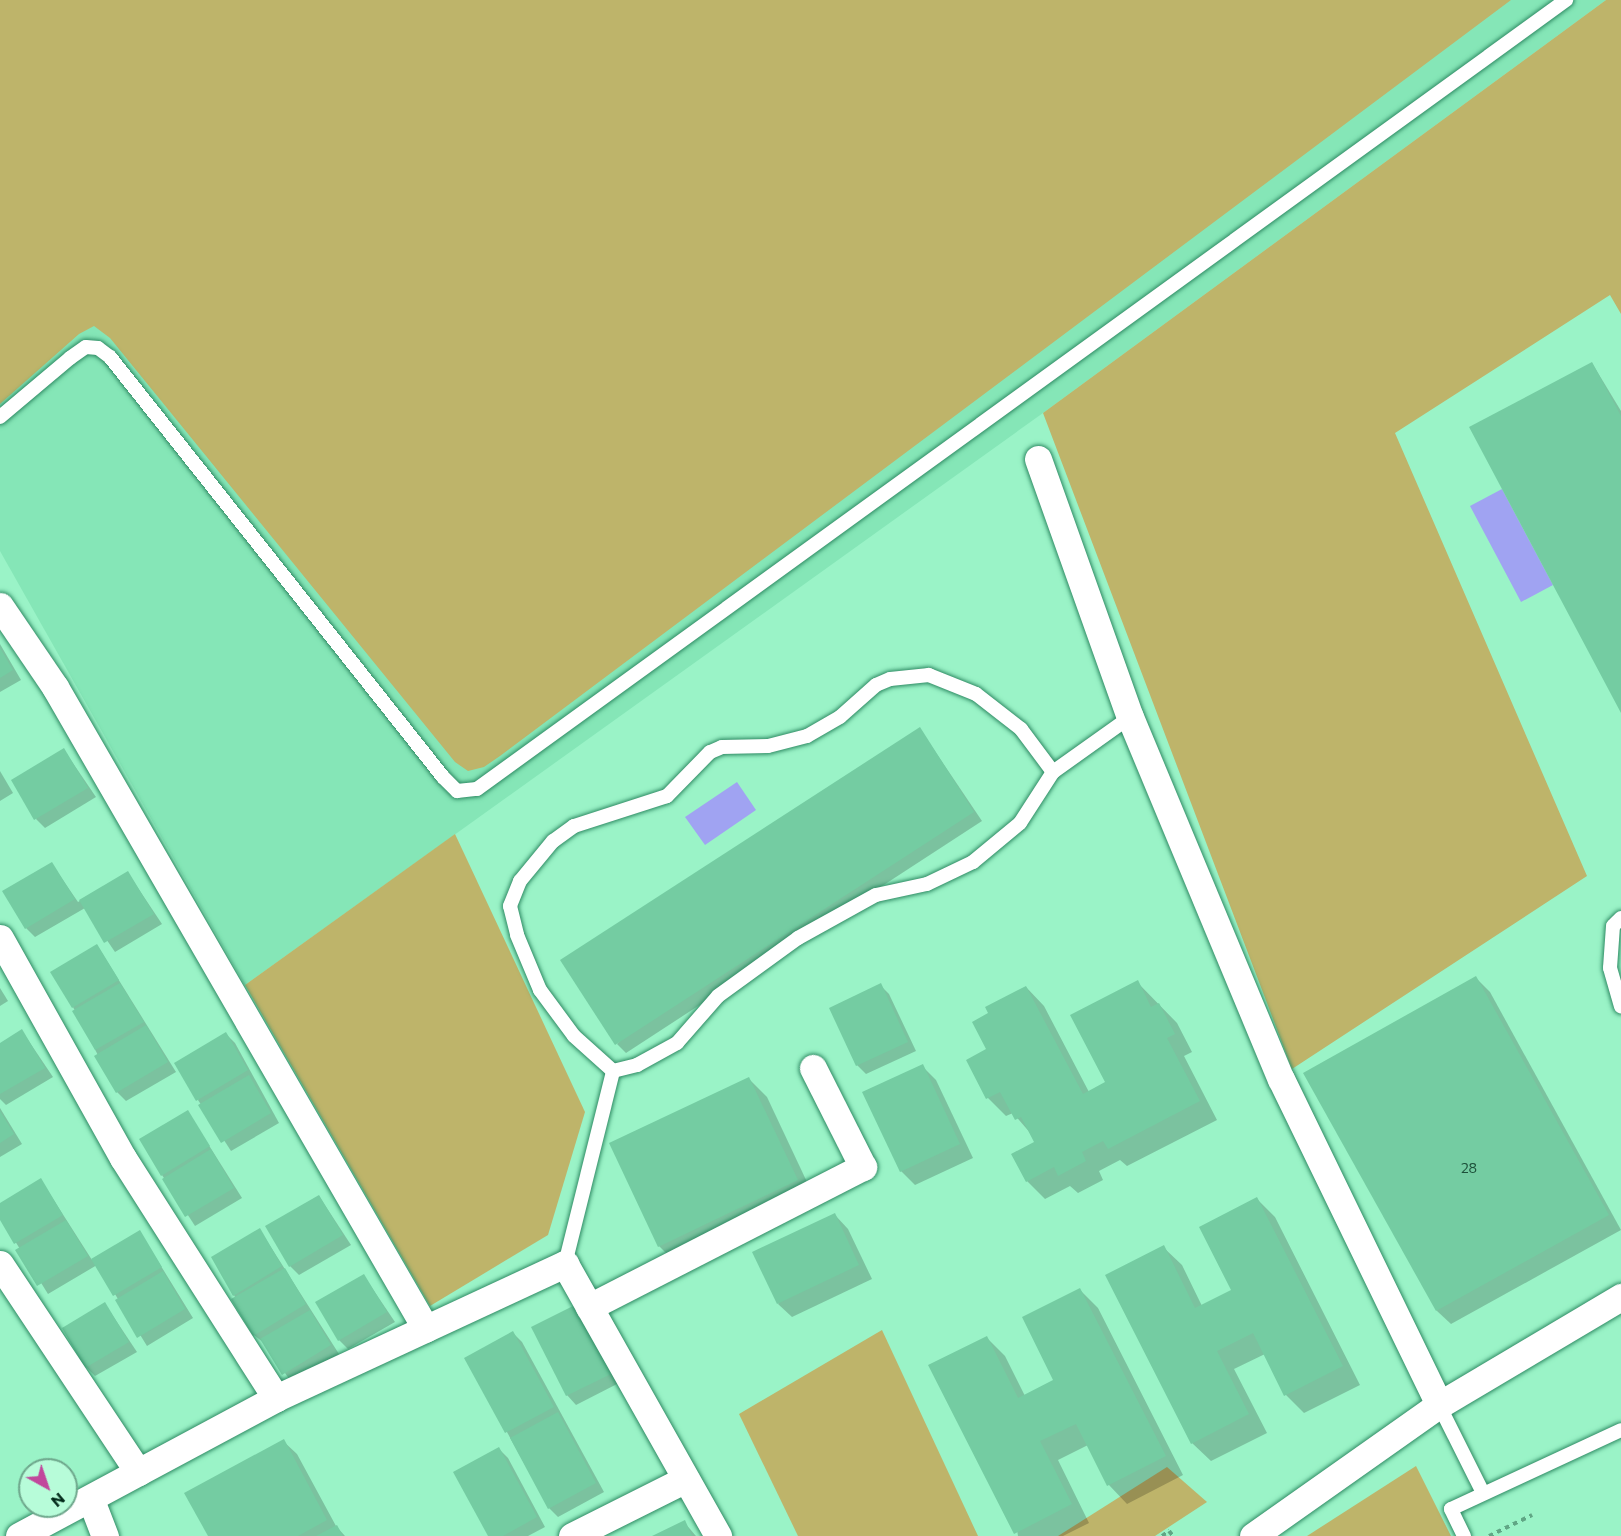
<!DOCTYPE html>
<style>
body{margin:0}
#map{position:relative;width:1621px;height:1536px;overflow:hidden;background:#9af3c7;font-family:Commissioner,sans-serif}
div>[style]{position:absolute}
[style*='--x']{left:calc(var(--x)*1px);top:calc(var(--y)*1px);width:calc(var(--w)*1px);rotate:calc(var(--a)*1deg)}
.built>*{inset:0;background:#85e6b7}
.green>*{inset:0;background:#beb46a}
.water>*{inset:0;background:#a0a3f2}
.shadow>*{inset:0;background:#0003}
.building>*{inset:0;background:#74cca2}
.path>*{height:4px;margin-top:-2px;transform-origin:0;background:repeating-linear-gradient(90deg,#60a685 0 4.5px,transparent 0 9px)}
.roads{filter:drop-shadow(0 0 2px #2f8b64) drop-shadow(0 0 2px #2f8b64)}
.lane>*{height:14px;margin:-7px;padding:0 7px;transform-origin:7px;border-radius:7px;background:#fff}
.street>*{height:27px;margin:-13.5px;padding:0 13.5px;transform-origin:13.5px;border-radius:13.5px;background:#fff}
span{translate:-50% -50%;white-space:nowrap;text-align:center;line-height:1.15;-webkit-text-stroke:4.5px #b7fcd9;paint-order:stroke}
.number-label{font-size:14px;color:#1d503a}
.number-label span{-webkit-text-stroke-width:0}
.north{position:absolute;left:18px;top:1458px;width:60px;height:60px;box-sizing:border-box;background:#b7fcd9;border:2px solid #6ea78c;border-radius:50%;rotate:140deg;font-size:16px;font-weight:700;line-height:24px;text-align:center;color:#002718}
.north::after{content:'';display:block;margin:auto;width:21px;height:27px;background:#c1489c;clip-path:polygon(50% 0,100% 100%,50% 72%,0 100%)}
</style>
<div id="map">
<div class="built">
<div style="clip-path:polygon(0 0,1606px 0,1043px 413px,245px 985px,0 551px)"></div>
</div>
<div class="green">
<div style="clip-path:polygon(0 0,1511px 0,500px 756px,484px 767px,468px 771px,455px 762px,110px 338px,94px 326px,79px 334px,0 404px)"></div>
<div style="clip-path:polygon(1606px 0,1621px 0,1621px 314px,1610px 295px,1395px 433px,1587px 876px,1292px 1069px,1043px 413px)"></div>
<div style="clip-path:polygon(455px 834px,585px 1112px,548px 1235px,430px 1306px,245px 985px)"></div>
<div style="clip-path:polygon(882px 1330px,978px 1536px,798px 1536px,739px 1414px)"></div>
<div style="clip-path:polygon(1416px 1466px,1451px 1536px,1307px 1536px)"></div>
<div style="clip-path:polygon(1167px 1467px,1207px 1502px,1155px 1536px,1058px 1536px)"></div>
</div>
<div class="water">
<div style="clip-path:polygon(1502px 489px,1553px 585px,1521px 602px,1470px 506px)"></div>
<div style="clip-path:polygon(737px 782px,756px 810px,705px 845px,685px 817px)"></div>
</div>
<div class="shadow">
<div style="clip-path:polygon(1592px 363px,1621px 411px,1621px 710px)"></div>
<div style="clip-path:polygon(0 644px,21px 680px,0 692px)"></div>
<div style="clip-path:polygon(920px 729px,982px 821px,626px 1053px,617px 1044px)"></div>
<div style="clip-path:polygon(64px 750px,96px 797px,45px 828px,36px 819px)"></div>
<div style="clip-path:polygon(0 771px,13px 793px,0 801px)"></div>
<div style="clip-path:polygon(52px 864px,78px 902px,128px 873px,162px 924px,115px 952px,85px 908px,35px 937px,26px 928px)"></div>
<div style="clip-path:polygon(97px 945px,176px 1072px,126px 1101px,117px 1092px,73px 1007px)"></div>
<div style="clip-path:polygon(1476px 978px,1490px 992px,1621px 1230px,1451px 1324px,1437px 1311px)"></div>
<div style="clip-path:polygon(1137px 982px,1177px 1023px,1192px 1052px,1184px 1056px,1217px 1120px,1127px 1166px,1120px 1160px,1099px 1171px,1103px 1180px,1078px 1193px,1070px 1186px,1045px 1199px,1027px 1181px,1036px 1143px,1032px 1135px,1013px 1113px,1006px 1116px,988px 1098px,988px 1050px,1026px 987px,1044px 1006px,1089px 1092px,1107px 1083px)"></div>
<div style="clip-path:polygon(880px 985px,889px 994px,916px 1051px,866px 1074px,857px 1065px)"></div>
<div style="clip-path:polygon(0 988px,8px 1001px,0 1006px)"></div>
<div style="clip-path:polygon(22px 1031px,53px 1077px,6px 1105px,0 1099px,0 1044px)"></div>
<div style="clip-path:polygon(226px 1034px,235px 1043px,279px 1123px,231px 1151px,198px 1100px)"></div>
<div style="clip-path:polygon(922px 1066px,936px 1080px,973px 1158px,915px 1185px,901px 1171px)"></div>
<div style="clip-path:polygon(749px 1079px,767px 1097px,815px 1199px,677px 1264px,659px 1246px)"></div>
<div style="clip-path:polygon(0 1108px,22px 1144px,0 1157px)"></div>
<div style="clip-path:polygon(188px 1112px,242px 1198px,195px 1226px,162px 1175px)"></div>
<div style="clip-path:polygon(41px 1180px,92px 1260px,140px 1232px,193px 1318px,147px 1346px,97px 1265px,48px 1294px,0 1217px,0 1205px)"></div>
<div style="clip-path:polygon(319px 1196px,351px 1245px,299px 1275px,290px 1266px)"></div>
<div style="clip-path:polygon(1257px 1199px,1275px 1217px,1360px 1385px,1304px 1413px,1286px 1395px,1265px 1354px,1234px 1369px,1267px 1433px,1211px 1461px,1192px 1443px,1163px 1247px,1182px 1265px,1202px 1306px,1233px 1291px)"></div>
<div style="clip-path:polygon(835px 1215px,848px 1229px,872px 1279px,792px 1317px,778px 1304px)"></div>
<div style="clip-path:polygon(260px 1230px,339px 1354px,292px 1383px,264px 1343px,254px 1335px,234px 1295px)"></div>
<div style="clip-path:polygon(364px 1276px,395px 1322px,348px 1349px,339px 1340px)"></div>
<div style="clip-path:polygon(1080px 1290px,1098px 1308px,1183px 1475px,1127px 1504px,1109px 1485px,1088px 1445px,1058px 1460px,1089px 1523px,1063px 1536px,1018px 1536px,986px 1337px,1005px 1356px,1025px 1396px,1055px 1381px)"></div>
<div style="clip-path:polygon(105px 1304px,137px 1352px,95px 1376px,86px 1367px)"></div>
<div style="clip-path:polygon(576px 1306px,619px 1383px,576px 1405px,567px 1395px)"></div>
<div style="clip-path:polygon(513px 1333px,522px 1342px,604px 1492px,558px 1517px,549px 1508px,466px 1358px)"></div>
<div style="clip-path:polygon(283px 1441px,297px 1454px,336px 1526px,345px 1536px,209px 1536px)"></div>
<div style="clip-path:polygon(499px 1449px,508px 1458px,545px 1527px,528px 1536px,490px 1536px)"></div>
<div style="clip-path:polygon(684px 1522px,696px 1536px,655px 1536px)"></div>
</div>
<div class="building">
<div style="clip-path:polygon(1592px 362px,1621px 416px,1621px 713px,1469px 427px)"></div>
<div style="clip-path:polygon(0 648px,13px 670px,0 678px)"></div>
<div style="clip-path:polygon(920px 727px,974px 812px,615px 1045px,560px 960px)"></div>
<div style="clip-path:polygon(64px 748px,88px 788px,34px 820px,11px 780px)"></div>
<div style="clip-path:polygon(52px 862px,75px 899px,25px 929px,2px 891px)"></div>
<div style="clip-path:polygon(128px 871px,154px 914px,104px 943px,79px 900px)"></div>
<div style="clip-path:polygon(97px 944px,119px 980px,72px 1008px,50px 972px)"></div>
<div style="clip-path:polygon(1476px 976px,1609px 1215px,1436px 1311px,1303px 1073px)"></div>
<div style="clip-path:polygon(1138px 980px,1151px 1007px,1159px 1003px,1175px 1034px,1167px 1038px,1200px 1101px,1108px 1149px,1103px 1141px,1082px 1152px,1086px 1161px,1058px 1176px,1054px 1167px,1026px 1182px,1011px 1154px,1034px 1142px,1021px 1117px,1015px 1120px,1000px 1092px,986px 1099px,966px 1060px,986px 1049px,972px 1022px,988px 1013px,985px 1007px,1026px 986px,1083px 1094px,1105px 1082px,1070px 1015px)"></div>
<div style="clip-path:polygon(120px 983px,144px 1022px,95px 1050px,72px 1011px)"></div>
<div style="clip-path:polygon(881px 983px,908px 1042px,856px 1066px,829px 1008px)"></div>
<div style="clip-path:polygon(146px 1025px,168px 1062px,116px 1093px,94px 1056px)"></div>
<div style="clip-path:polygon(22px 1029px,45px 1068px,0 1094px,0 1043px)"></div>
<div style="clip-path:polygon(226px 1032px,248px 1070px,196px 1101px,174px 1063px)"></div>
<div style="clip-path:polygon(923px 1064px,960px 1144px,900px 1172px,862px 1092px)"></div>
<div style="clip-path:polygon(249px 1075px,271px 1113px,221px 1143px,198px 1105px)"></div>
<div style="clip-path:polygon(749px 1077px,798px 1180px,658px 1247px,609px 1143px)"></div>
<div style="clip-path:polygon(188px 1110px,210px 1146px,161px 1176px,139px 1139px)"></div>
<div style="clip-path:polygon(0 1111px,14px 1134px,0 1143px)"></div>
<div style="clip-path:polygon(211px 1149px,234px 1188px,185px 1217px,162px 1179px)"></div>
<div style="clip-path:polygon(41px 1178px,63px 1215px,14px 1244px,0 1220px,0 1203px)"></div>
<div style="clip-path:polygon(319px 1195px,343px 1235px,289px 1267px,265px 1226px)"></div>
<div style="clip-path:polygon(1257px 1197px,1343px 1366px,1284px 1396px,1253px 1333px,1217px 1351px,1249px 1414px,1191px 1444px,1105px 1275px,1164px 1245px,1195px 1308px,1231px 1290px,1199px 1227px)"></div>
<div style="clip-path:polygon(835px 1213px,859px 1265px,777px 1304px,752px 1252px)"></div>
<div style="clip-path:polygon(66px 1220px,88px 1256px,37px 1286px,15px 1250px)"></div>
<div style="clip-path:polygon(260px 1228px,282px 1266px,233px 1296px,211px 1257px)"></div>
<div style="clip-path:polygon(140px 1230px,162px 1267px,113px 1296px,91px 1259px)"></div>
<div style="clip-path:polygon(285px 1268px,306px 1304px,253px 1336px,231px 1299px)"></div>
<div style="clip-path:polygon(163px 1271px,185px 1309px,137px 1338px,115px 1300px)"></div>
<div style="clip-path:polygon(364px 1274px,387px 1312px,338px 1341px,315px 1302px)"></div>
<div style="clip-path:polygon(1080px 1288px,1166px 1456px,1107px 1486px,1076px 1424px,1040px 1441px,1072px 1504px,1014px 1534px,928px 1365px,987px 1336px,1018px 1398px,1053px 1380px,1022px 1317px)"></div>
<div style="clip-path:polygon(105px 1302px,129px 1342px,85px 1368px,62px 1328px)"></div>
<div style="clip-path:polygon(577px 1304px,611px 1374px,566px 1396px,531px 1327px)"></div>
<div style="clip-path:polygon(310px 1310px,331px 1345px,282px 1375px,260px 1339px)"></div>
<div style="clip-path:polygon(513px 1331px,554px 1407px,505px 1433px,464px 1358px)"></div>
<div style="clip-path:polygon(558px 1412px,596px 1483px,548px 1509px,510px 1438px)"></div>
<div style="clip-path:polygon(284px 1439px,327px 1520px,298px 1536px,208px 1536px,184px 1493px)"></div>
<div style="clip-path:polygon(499px 1447px,537px 1517px,503px 1536px,488px 1536px,453px 1472px)"></div>
<div style="clip-path:polygon(685px 1520px,692px 1536px,652px 1536px)"></div>
<div style="clip-path:polygon(337px 1525px,343px 1536px,316px 1536px)"></div>
</div>
<div class="path">
<div style="--x:1162;--y:1536;--w:9;--a:-36"></div>
<div style="--x:1169;--y:1531;--w:6;--a:51"></div>
<div style="--x:1489;--y:1536;--w:48;--a:-26"></div>
</div>
<div class="roads">
<div class="lane">
<div style="--x:0;--y:417;--w:92;--a:-40.1"></div>
<div style="--x:70;--y:358;--w:19;--a:-35"></div>
<div style="--x:86;--y:347;--w:12;--a:5"></div>
<div style="--x:98;--y:348;--w:15;--a:37"></div>
<div style="--x:110;--y:357;--w:536;--a:51.59"></div>
<div style="--x:443;--y:777;--w:20;--a:45"></div>
<div style="--x:457;--y:791;--w:20;--a:-6"></div>
<div style="--x:477;--y:789;--w:1345;--a:-35.92"></div>
<div style="--x:1053;--y:772;--w:54;--a:-126.7"></div>
<div style="--x:1021;--y:729;--w:57;--a:-142.1"></div>
<div style="--x:976;--y:694;--w:51;--a:-158"></div>
<div style="--x:929;--y:675;--w:39;--a:174"></div>
<div style="--x:890;--y:679;--w:15;--a:157"></div>
<div style="--x:876;--y:685;--w:48;--a:138.4"></div>
<div style="--x:840;--y:717;--w:38;--a:150"></div>
<div style="--x:807;--y:736;--w:40;--a:165.6"></div>
<div style="--x:768;--y:746;--w:46;--a:178.8"></div>
<div style="--x:722;--y:747;--w:13;--a:157"></div>
<div style="--x:710;--y:752;--w:62;--a:134.3"></div>
<div style="--x:667;--y:796;--w:98;--a:162.1"></div>
<div style="--x:574;--y:826;--w:26;--a:144"></div>
<div style="--x:553;--y:841;--w:52;--a:129.5"></div>
<div style="--x:520;--y:881;--w:27;--a:112"></div>
<div style="--x:510;--y:906;--w:30;--a:76"></div>
<div style="--x:517;--y:935;--w:60;--a:67.3"></div>
<div style="--x:540;--y:990;--w:57;--a:53.5"></div>
<div style="--x:574;--y:1036;--w:52;--a:41.9"></div>
<div style="--x:613;--y:1071;--w:25;--a:-14"></div>
<div style="--x:637;--y:1065;--w:46;--a:-28.8"></div>
<div style="--x:677;--y:1043;--w:62;--a:-48.9"></div>
<div style="--x:718;--y:996;--w:99;--a:-35.9"></div>
<div style="--x:798;--y:938;--w:89;--a:-28.9"></div>
<div style="--x:876;--y:895;--w:52;--a:-12.2"></div>
<div style="--x:927;--y:884;--w:51;--a:-25.6"></div>
<div style="--x:973;--y:862;--w:61;--a:-39.7"></div>
<div style="--x:1020;--y:823;--w:61;--a:-57.1"></div>
<div style="--x:1053;--y:772;--w:95;--a:-35.5"></div>
<div style="--x:1621;--y:918;--w:11;--a:135"></div>
<div style="--x:1613;--y:926;--w:42;--a:94.1"></div>
<div style="--x:1610;--y:968;--w:40;--a:74"></div>
<div style="--x:565;--y:1264;--w:199;--a:-76"></div>
<div style="--x:1439;--y:1405;--w:98;--a:63.4"></div>
<div style="--x:1464;--y:1536;--w:30;--a:-116"></div>
<div style="--x:1451;--y:1509;--w:187;--a:-24.9"></div>
</div>
<div class="street">
<div style="--x:1038;--y:459;--w:274;--a:70.4"></div>
<div style="--x:1130;--y:717;--w:392;--a:67.4"></div>
<div style="--x:1281;--y:1079;--w:362;--a:64.1"></div>
<div style="--x:0;--y:606;--w:98;--a:55.8"></div>
<div style="--x:55;--y:687;--w:741;--a:59.98"></div>
<div style="--x:0;--y:938;--w:252;--a:60.8"></div>
<div style="--x:123;--y:1158;--w:285;--a:57.5"></div>
<div style="--x:0;--y:1264;--w:250;--a:56.4"></div>
<div style="--x:589;--y:1307;--w:308;--a:-27.1"></div>
<div style="--x:863;--y:1167;--w:111;--a:-116.8"></div>
<div style="--x:91;--y:1500;--w:39;--a:69"></div>
<div style="--x:19;--y:1536;--w:292;--a:-28.2"></div>
<div style="--x:276;--y:1398;--w:319;--a:-24.9"></div>
<div style="--x:565;--y:1264;--w:312;--a:60.6"></div>
<div style="--x:572;--y:1536;--w:127;--a:-26.6"></div>
<div style="--x:1253;--y:1536;--w:228;--a:-35.2"></div>
<div style="--x:1439;--y:1405;--w:212;--a:-30.7"></div>
</div>
</div>
<div class="number-label">
<span style="left:1469px;top:1168px">28</span>
</div>
<div class="north">N</div>
</div>
